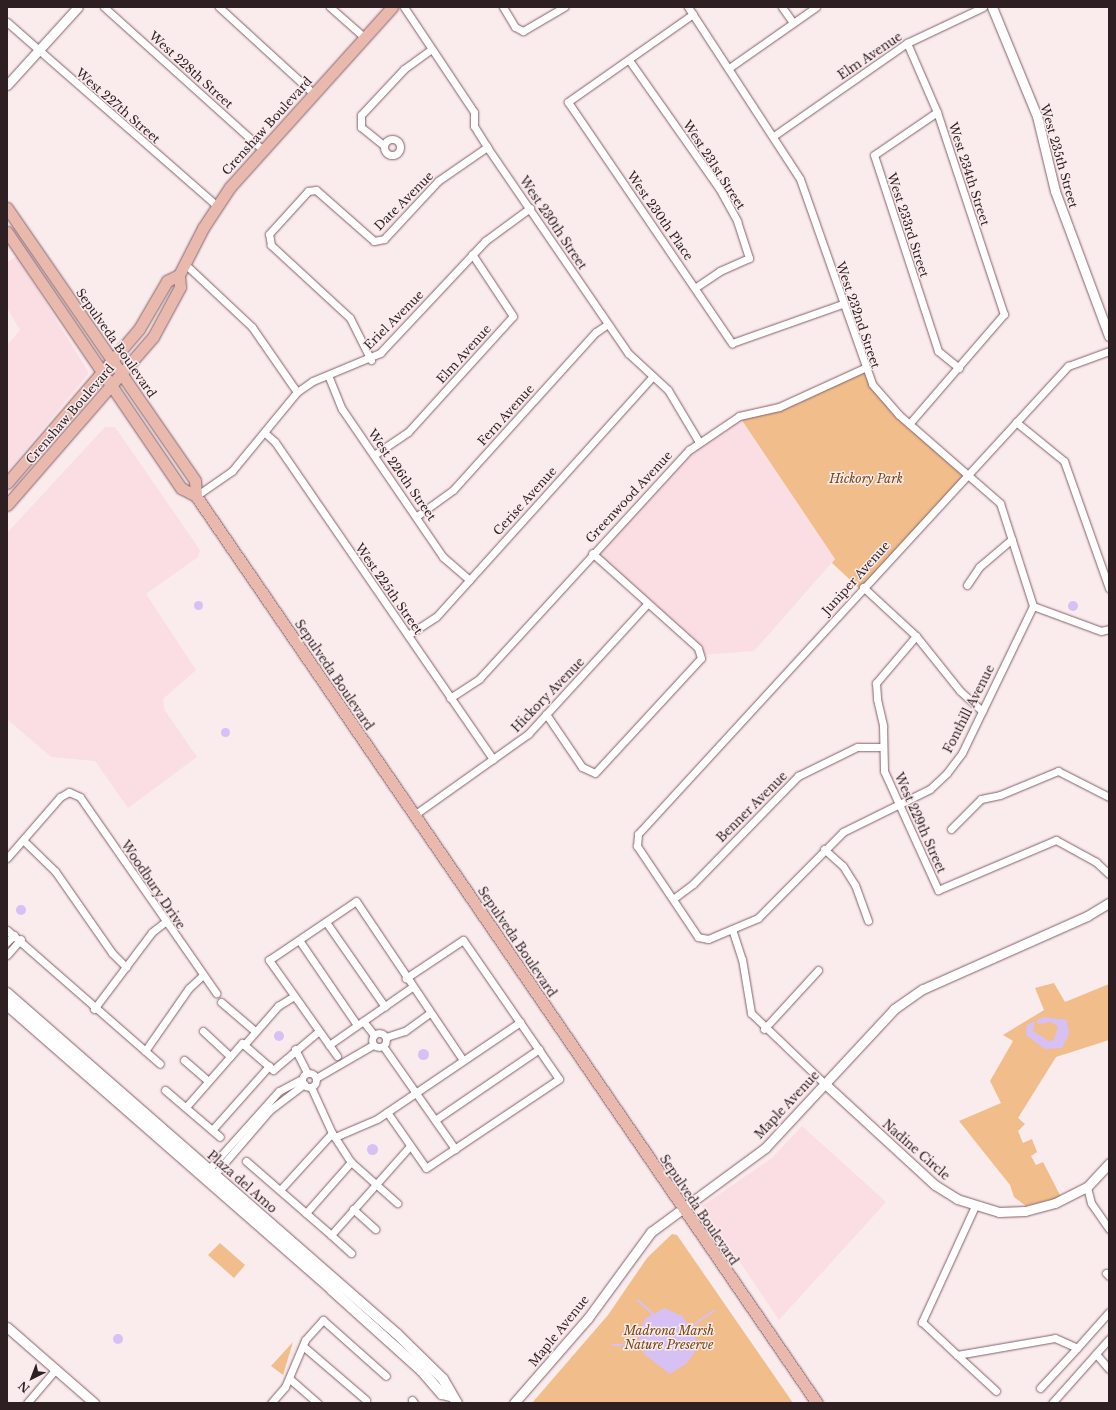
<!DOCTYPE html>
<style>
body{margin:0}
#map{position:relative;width:1116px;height:1410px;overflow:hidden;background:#faebed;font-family:"Libre Baskerville",serif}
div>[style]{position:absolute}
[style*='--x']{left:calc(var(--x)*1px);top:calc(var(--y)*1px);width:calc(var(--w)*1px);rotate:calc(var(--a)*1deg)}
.built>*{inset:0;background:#fadee3}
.green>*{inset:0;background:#f1bd8a}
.water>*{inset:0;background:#d7c0f3}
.round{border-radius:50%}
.stream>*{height:2px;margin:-1px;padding:0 1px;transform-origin:1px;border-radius:1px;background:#d7c0f3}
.roads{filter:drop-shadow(0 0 1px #826168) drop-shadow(0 0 1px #826168)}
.minor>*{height:7px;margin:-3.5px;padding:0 3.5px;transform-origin:3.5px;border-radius:3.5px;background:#fff}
.minor>.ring{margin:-3.5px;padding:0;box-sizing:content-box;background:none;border:7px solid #fff;border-radius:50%}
.tertiary>*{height:9px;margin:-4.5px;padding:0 4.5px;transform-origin:4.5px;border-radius:4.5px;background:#fff}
.secondary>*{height:10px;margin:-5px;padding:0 5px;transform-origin:5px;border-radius:5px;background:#fff}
.primary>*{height:11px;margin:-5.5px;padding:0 5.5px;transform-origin:5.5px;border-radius:5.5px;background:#e8b9ac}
span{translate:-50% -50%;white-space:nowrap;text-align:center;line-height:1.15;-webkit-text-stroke:3px #faebed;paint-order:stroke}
.street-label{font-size:12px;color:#2d1f22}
.park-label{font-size:12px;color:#774810;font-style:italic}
.frame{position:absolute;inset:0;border:8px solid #2d1f22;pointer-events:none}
.north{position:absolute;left:12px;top:1358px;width:40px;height:40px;-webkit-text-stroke:3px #faebed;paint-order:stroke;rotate:222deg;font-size:11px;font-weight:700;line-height:16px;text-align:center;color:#2d1f22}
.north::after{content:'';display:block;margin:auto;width:14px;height:18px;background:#2d1f22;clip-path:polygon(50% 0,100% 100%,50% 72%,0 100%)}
</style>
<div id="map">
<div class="built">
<div style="clip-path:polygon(17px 256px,89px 373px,7px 472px,7px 345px,20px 330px,7px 308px,7px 262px)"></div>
<div style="clip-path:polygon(739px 416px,835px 559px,754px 651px,702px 655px,594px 553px,681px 458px)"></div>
<div style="clip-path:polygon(105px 427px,115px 427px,200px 550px,198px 557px,146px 594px,196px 670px,163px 699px,164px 709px,197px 757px,128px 808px,95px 761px,51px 757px,7px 719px,7px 533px)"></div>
<div style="clip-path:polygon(802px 1126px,886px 1202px,779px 1320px,702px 1206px,772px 1158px)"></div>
</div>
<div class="green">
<div style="clip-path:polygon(863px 369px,879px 396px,967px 473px,860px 589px,832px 563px,835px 559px,739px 416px,763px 411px)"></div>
<div style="clip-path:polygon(1054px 983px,1065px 1002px,1109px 984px,1109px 1040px,1056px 1057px,1018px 1118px,1025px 1124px,1018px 1131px,1023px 1143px,1032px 1139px,1037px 1152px,1031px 1156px,1036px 1165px,1043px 1162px,1061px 1197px,1026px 1206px,1014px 1197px,1010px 1185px,959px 1121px,1001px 1103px,990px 1081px,1013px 1041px,1003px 1035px,1044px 1010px,1035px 988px)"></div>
<div style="clip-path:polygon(672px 1234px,677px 1235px,793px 1403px,532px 1403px,608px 1315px,647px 1258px)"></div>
<div style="clip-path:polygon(220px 1243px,245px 1265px,234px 1278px,208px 1255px)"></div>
<div style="clip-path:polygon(293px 1342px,283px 1375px,271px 1366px)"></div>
</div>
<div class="water">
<div class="round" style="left:193.5px;top:600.5px;width:9px;height:9px"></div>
<div class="round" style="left:1068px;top:601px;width:10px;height:10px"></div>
<div class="round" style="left:220.5px;top:727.5px;width:9px;height:9px"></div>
<div class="round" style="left:16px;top:905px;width:10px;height:10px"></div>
<div style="clip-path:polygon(1043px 1017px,1067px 1020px,1069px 1034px,1062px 1048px,1045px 1049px,1026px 1035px,1027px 1025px,1035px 1021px,1033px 1031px,1049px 1041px,1054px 1040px,1058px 1026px,1051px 1022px,1039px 1024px,1036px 1021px)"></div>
<div class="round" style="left:274px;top:1031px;width:10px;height:10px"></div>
<div class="round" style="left:417.5px;top:1048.5px;width:11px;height:11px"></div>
<div class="round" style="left:366.5px;top:1143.5px;width:11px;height:11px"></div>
<div style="clip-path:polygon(664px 1308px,682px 1316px,694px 1332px,698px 1347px,687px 1363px,670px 1374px,644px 1354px,638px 1337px,645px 1319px)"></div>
<div class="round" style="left:113px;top:1334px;width:10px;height:10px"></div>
</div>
<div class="stream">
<div style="--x:638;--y:1300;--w:21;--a:43"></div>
<div style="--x:690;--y:1327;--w:29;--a:-34"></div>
<div style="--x:613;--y:1345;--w:27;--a:-2"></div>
</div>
<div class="roads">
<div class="minor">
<div style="--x:104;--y:7;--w:214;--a:42"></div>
<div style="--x:219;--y:7;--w:129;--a:42.5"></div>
<div style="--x:330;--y:7;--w:47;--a:41.5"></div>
<div style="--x:404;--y:7;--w:126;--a:56.3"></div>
<div style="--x:474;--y:112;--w:14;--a:90"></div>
<div style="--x:474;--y:126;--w:25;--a:58"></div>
<div style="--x:487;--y:147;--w:250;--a:55.6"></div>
<div style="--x:628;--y:353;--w:54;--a:42.8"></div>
<div style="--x:668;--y:390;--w:61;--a:59.2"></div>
<div style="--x:503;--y:7;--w:23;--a:59"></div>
<div style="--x:515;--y:27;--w:9;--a:27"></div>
<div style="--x:523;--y:31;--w:48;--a:-30.3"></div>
<div style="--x:688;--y:7;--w:205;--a:56.9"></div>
<div style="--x:800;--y:179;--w:217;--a:70.6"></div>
<div style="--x:872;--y:384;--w:41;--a:48.9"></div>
<div style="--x:899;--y:415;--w:134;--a:41.1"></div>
<div style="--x:1000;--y:503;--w:108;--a:72.2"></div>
<div style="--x:782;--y:7;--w:19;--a:55"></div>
<div style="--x:693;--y:14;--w:153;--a:144.9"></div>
<div style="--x:568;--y:102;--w:292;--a:55.8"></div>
<div style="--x:732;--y:343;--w:117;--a:-19.5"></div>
<div style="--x:7;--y:22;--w:278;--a:41.2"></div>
<div style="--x:907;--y:43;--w:75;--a:66.5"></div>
<div style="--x:937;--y:112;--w:213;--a:71.7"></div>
<div style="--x:1004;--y:314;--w:145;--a:130.8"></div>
<div style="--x:629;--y:60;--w:156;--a:54.9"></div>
<div style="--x:719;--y:188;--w:38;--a:61"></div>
<div style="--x:737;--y:221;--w:39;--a:72"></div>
<div style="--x:749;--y:258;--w:32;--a:156"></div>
<div style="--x:720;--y:271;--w:29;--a:146"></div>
<div style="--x:729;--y:68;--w:106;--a:-35"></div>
<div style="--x:937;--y:112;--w:76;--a:145.7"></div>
<div style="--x:874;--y:155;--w:206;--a:71.9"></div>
<div style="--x:938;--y:351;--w:27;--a:39"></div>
<div style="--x:775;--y:135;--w:161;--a:-34.9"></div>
<div style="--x:907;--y:43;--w:84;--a:-25.3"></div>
<div class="ring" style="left:384px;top:139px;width:9px;height:9px"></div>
<div style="--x:382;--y:144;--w:27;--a:-141"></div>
<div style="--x:361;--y:127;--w:12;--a:-90"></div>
<div style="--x:361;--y:115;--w:63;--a:-46.9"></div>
<div style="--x:404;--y:69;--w:34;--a:-36"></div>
<div style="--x:185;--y:264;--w:92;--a:43.2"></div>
<div style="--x:252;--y:327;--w:79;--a:55.3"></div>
<div style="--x:371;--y:360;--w:47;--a:-116.6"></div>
<div style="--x:350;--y:318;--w:108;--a:-137.3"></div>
<div style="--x:271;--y:245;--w:11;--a:-100"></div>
<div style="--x:269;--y:234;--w:58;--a:-47.8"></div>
<div style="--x:308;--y:191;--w:8;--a:-7"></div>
<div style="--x:316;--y:190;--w:77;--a:41.3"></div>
<div style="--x:374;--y:241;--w:10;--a:-11"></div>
<div style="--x:384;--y:239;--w:79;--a:-47"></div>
<div style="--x:438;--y:181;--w:60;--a:-34.8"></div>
<div style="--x:328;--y:375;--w:37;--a:68"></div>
<div style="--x:342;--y:409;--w:179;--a:55.7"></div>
<div style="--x:443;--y:557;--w:35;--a:41"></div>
<div style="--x:1016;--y:422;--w:62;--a:39.1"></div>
<div style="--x:1064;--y:461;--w:135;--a:70.5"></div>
<div style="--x:265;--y:433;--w:13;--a:42"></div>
<div style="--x:275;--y:442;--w:385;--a:55.5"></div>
<div style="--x:374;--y:455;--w:41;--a:-34.1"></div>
<div style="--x:408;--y:432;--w:156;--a:-47.8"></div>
<div style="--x:513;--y:316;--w:74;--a:-123.5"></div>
<div style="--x:196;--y:496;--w:44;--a:-34.8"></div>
<div style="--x:232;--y:471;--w:102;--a:-50.6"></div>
<div style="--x:297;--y:392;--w:19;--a:-35"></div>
<div style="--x:313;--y:381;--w:73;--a:-22.7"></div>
<div style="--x:380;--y:353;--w:154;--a:-46.8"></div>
<div style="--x:485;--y:241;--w:56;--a:-36.3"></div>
<div style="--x:417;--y:516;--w:44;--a:-35.8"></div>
<div style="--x:453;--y:490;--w:213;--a:-47.9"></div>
<div style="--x:596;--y:332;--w:14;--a:-34"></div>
<div style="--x:967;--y:585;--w:22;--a:-56"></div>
<div style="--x:979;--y:567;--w:43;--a:-40.3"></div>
<div style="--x:863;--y:587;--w:72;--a:42.8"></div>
<div style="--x:916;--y:636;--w:70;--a:51.3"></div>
<div style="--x:960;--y:691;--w:30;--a:42"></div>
<div style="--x:1033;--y:606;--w:163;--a:115.8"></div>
<div style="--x:962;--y:753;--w:25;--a:127"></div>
<div style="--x:947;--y:773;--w:23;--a:137"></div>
<div style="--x:930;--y:789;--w:97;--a:153.7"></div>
<div style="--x:843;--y:832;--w:121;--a:134.7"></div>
<div style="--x:758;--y:918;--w:54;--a:157.2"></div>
<div style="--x:708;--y:939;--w:10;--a:-169"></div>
<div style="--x:698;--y:937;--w:110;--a:-123.8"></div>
<div style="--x:637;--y:846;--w:12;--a:-85"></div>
<div style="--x:638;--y:834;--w:636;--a:-47.42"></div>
<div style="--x:1068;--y:366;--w:44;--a:-20.1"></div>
<div style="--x:1033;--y:606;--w:72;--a:20.2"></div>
<div style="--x:1101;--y:631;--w:8;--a:-14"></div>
<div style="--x:408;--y:635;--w:33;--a:-33"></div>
<div style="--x:436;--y:617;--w:324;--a:-48"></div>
<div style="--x:916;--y:636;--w:62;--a:130.4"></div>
<div style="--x:876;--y:683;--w:16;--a:86"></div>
<div style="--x:877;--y:699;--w:28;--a:77"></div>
<div style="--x:883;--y:726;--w:45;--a:88.7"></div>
<div style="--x:884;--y:771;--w:131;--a:65.6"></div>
<div style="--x:938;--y:890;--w:128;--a:-23"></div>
<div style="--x:1056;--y:840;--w:46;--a:28.8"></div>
<div style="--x:1096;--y:862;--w:18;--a:43"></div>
<div style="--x:450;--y:698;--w:35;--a:-33"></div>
<div style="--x:479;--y:679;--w:311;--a:-47.5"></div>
<div style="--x:689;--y:450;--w:60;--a:-34.2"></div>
<div style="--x:739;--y:416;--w:41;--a:-12.7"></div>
<div style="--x:779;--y:407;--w:94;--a:-24.6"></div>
<div style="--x:546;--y:714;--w:64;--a:55.8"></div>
<div style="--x:582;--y:767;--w:14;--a:25"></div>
<div style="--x:595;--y:773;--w:156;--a:-47.3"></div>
<div style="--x:701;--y:658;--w:10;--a:-107"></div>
<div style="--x:698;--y:648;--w:142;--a:-138.1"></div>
<div style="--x:414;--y:815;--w:140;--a:-35.4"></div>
<div style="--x:528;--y:734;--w:176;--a:-47.5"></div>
<div style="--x:951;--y:829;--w:42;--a:-45"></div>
<div style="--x:981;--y:799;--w:19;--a:-12"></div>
<div style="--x:1000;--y:795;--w:63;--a:-22.5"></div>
<div style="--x:1058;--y:771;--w:57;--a:27"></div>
<div style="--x:24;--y:841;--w:43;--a:44.1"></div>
<div style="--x:55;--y:871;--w:100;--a:55.2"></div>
<div style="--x:112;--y:953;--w:20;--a:45"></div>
<div style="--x:824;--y:849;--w:25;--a:42"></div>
<div style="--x:843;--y:866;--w:22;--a:58"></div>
<div style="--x:855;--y:885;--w:38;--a:70"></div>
<div style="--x:7;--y:858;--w:81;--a:-49"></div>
<div style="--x:60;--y:797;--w:10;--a:-29"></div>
<div style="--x:69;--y:792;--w:12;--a:24"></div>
<div style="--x:80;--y:797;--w:239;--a:55.2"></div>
<div style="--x:673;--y:899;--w:25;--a:-37"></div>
<div style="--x:693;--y:884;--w:151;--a:-45.8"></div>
<div style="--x:798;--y:776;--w:66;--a:-26.2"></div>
<div style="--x:857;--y:747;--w:25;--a:0"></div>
<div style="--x:326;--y:922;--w:103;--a:55.2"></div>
<div style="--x:732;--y:929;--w:32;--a:72"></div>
<div style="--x:742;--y:959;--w:55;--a:80.5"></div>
<div style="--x:751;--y:1013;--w:101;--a:43.8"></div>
<div style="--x:7;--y:930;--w:203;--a:41.2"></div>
<div style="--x:299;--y:940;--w:103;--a:55.7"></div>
<div style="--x:7;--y:942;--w:10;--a:-45"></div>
<div style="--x:7;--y:955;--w:21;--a:-49"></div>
<div style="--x:221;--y:1002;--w:45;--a:40.5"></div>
<div style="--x:94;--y:1009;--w:96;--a:-53"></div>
<div style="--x:152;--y:932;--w:16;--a:-38"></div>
<div style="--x:363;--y:1021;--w:18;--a:52"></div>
<div style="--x:764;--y:1029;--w:80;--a:-47.5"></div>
<div style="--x:203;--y:1031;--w:37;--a:43"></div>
<div class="ring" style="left:372px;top:1033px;width:7px;height:7px"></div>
<div style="--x:386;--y:1037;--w:20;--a:-18"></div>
<div style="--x:405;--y:1031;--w:31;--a:-36"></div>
<div style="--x:244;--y:1045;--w:52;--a:-48.9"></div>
<div style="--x:278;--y:1006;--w:19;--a:-32"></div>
<div style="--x:329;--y:1045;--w:101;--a:-34.9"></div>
<div style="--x:383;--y:1046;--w:126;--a:55"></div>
<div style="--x:295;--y:1049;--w:27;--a:63"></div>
<div style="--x:145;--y:1051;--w:77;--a:-55.1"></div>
<div style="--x:189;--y:988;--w:18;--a:-43"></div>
<div style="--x:337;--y:1056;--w:118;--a:-125.3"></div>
<div style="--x:269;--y:960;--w:105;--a:-34.1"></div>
<div style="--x:356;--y:901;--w:192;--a:56.1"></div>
<div style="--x:184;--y:1060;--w:32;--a:41"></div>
<div class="ring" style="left:302px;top:1073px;width:7px;height:7px"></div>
<div style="--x:316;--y:1078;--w:66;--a:-30.1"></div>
<div style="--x:311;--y:1087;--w:51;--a:65.5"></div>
<div style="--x:332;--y:1133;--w:35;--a:57"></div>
<div style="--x:351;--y:1162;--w:62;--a:41.7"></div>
<div style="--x:165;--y:1090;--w:72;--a:40.5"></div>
<div style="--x:186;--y:1107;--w:85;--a:-48.8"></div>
<div style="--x:242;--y:1043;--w:41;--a:41.1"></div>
<div style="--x:273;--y:1070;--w:60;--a:-40.3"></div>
<div style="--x:387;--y:1112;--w:68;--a:55.1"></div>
<div style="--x:426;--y:1168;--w:160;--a:-33.8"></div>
<div style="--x:559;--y:1079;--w:169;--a:-124.6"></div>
<div style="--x:463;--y:940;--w:69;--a:146.3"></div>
<div style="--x:435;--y:1120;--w:126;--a:-34.3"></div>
<div style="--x:212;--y:1130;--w:86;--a:-48.3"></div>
<div style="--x:335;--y:1137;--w:46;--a:-23.2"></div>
<div style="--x:377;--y:1119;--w:173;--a:-34.1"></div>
<div style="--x:246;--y:1161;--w:113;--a:41"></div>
<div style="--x:331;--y:1235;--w:119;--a:-48.4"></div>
<div style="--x:208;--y:1170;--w:106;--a:-48.1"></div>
<div style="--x:279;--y:1091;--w:26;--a:-28"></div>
<div style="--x:214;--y:1175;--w:86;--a:-49.3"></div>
<div style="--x:270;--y:1110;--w:43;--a:-37.4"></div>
<div style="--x:1087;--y:1187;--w:16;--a:76"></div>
<div style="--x:1091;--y:1203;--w:32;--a:55"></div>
<div style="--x:280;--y:1190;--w:77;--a:-47.6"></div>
<div style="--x:975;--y:1206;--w:128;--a:114.6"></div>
<div style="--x:922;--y:1322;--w:48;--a:43.3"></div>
<div style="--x:957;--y:1355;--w:99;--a:-9.8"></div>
<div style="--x:1055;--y:1338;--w:24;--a:24"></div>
<div style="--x:1077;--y:1348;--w:48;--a:-48.4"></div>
<div style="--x:353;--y:1209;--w:30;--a:42"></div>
<div style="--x:306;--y:1213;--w:68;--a:-48.6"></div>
<div style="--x:331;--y:1235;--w:27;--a:42"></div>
<div style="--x:1106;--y:1273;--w:4;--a:45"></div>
<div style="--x:303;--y:1346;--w:83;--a:40.6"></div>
<div style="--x:1096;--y:1354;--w:20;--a:49"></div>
<div style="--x:957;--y:1355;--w:53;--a:42.7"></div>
<div style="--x:290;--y:1379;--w:37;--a:41"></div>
<div style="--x:1040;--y:1388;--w:54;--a:-47.2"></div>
<div style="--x:412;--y:1400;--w:4;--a:56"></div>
<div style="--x:27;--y:1403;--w:45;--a:-49.5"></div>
<div style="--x:271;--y:1403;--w:21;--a:-49"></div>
<div style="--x:285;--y:1387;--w:51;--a:-66.9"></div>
<div style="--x:305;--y:1340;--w:27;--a:-48"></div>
<div style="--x:323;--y:1320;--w:84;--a:41.6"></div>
<div style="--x:1052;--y:1403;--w:86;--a:-48.3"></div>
</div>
<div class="tertiary">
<div style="--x:992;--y:7;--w:118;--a:67.6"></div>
<div style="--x:1037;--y:116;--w:77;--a:76.5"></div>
<div style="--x:1055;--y:191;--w:155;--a:69.6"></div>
<div style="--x:7;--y:85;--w:105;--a:-47.7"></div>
<div style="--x:824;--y:1083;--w:151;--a:42.6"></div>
<div style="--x:935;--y:1185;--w:26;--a:32"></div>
<div style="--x:957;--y:1199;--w:44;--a:17.2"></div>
<div style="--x:999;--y:1212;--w:26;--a:-2"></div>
<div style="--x:1025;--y:1211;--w:31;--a:-15"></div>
<div style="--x:1055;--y:1203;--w:36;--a:-27"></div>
<div style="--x:1087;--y:1187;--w:33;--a:-47"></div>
<div style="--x:7;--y:1327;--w:116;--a:41.1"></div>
<div style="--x:514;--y:1403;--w:113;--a:-49"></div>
<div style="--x:588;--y:1318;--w:107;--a:-53.8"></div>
<div style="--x:651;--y:1232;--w:142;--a:-36.4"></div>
<div style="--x:765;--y:1148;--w:190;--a:-47.1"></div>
<div style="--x:894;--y:1009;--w:35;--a:-35"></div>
<div style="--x:923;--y:989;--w:180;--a:-24"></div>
<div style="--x:1087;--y:916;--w:26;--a:-31"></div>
</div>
<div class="secondary">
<div style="--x:7;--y:993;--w:518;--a:41.17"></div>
<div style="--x:397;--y:1334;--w:64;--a:44.4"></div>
<div style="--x:443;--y:1379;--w:28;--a:60"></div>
<div style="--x:7;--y:1005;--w:432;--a:41.2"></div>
<div style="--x:332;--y:1290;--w:120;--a:42"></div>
<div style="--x:421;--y:1370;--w:32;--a:49"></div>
<div style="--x:442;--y:1394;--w:9;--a:13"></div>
</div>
<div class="primary">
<div style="--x:7;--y:208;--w:331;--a:55.4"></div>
<div style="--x:195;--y:481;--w:15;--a:86"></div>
<div style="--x:7;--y:232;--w:310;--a:55.8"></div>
<div style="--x:181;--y:488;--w:17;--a:28"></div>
<div style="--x:196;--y:496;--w:1099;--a:55.6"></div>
<div style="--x:7;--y:483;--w:203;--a:-49.4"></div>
<div style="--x:139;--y:329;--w:56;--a:-59.7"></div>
<div style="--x:167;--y:281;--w:13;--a:-27"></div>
<div style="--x:179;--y:275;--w:53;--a:-62.9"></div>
<div style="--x:203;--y:228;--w:49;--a:-56.6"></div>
<div style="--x:230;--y:187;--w:242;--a:-48"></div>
<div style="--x:7;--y:505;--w:223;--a:-49"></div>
<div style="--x:153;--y:337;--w:57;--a:-61.6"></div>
<div style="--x:180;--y:287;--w:12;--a:-95"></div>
</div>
</div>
<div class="street-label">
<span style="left:870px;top:56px;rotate:-34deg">Elm Avenue</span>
<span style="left:191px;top:70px;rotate:42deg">West 228th Street</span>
<span style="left:118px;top:106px;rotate:41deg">West 227th Street</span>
<span style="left:267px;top:126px;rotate:-48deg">Crenshaw Boulevard</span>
<span style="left:1059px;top:156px;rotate:74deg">West 235th Street</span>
<span style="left:714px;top:165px;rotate:57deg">West 231st Street</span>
<span style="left:969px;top:174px;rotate:72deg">West 234th Street</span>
<span style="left:404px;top:201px;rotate:-45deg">Date Avenue</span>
<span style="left:660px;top:216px;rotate:55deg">West 230th Place</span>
<span style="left:553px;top:223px;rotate:56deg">West 230th Street</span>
<span style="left:908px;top:225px;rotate:72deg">West 233rd Street</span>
<span style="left:858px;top:315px;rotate:71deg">West 232nd Street</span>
<span style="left:394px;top:320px;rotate:-45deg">Eriel Avenue</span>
<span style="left:116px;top:343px;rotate:55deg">Sepulveda Boulevard</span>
<span style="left:464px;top:354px;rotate:-48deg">Elm Avenue</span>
<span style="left:70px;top:414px;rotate:-49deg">Crenshaw Boulevard</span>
<span style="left:506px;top:415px;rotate:-48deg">Fern Avenue</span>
<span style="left:402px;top:475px;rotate:55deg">West 226th Street</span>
<span style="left:629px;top:497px;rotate:-47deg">Greenwood Avenue</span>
<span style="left:525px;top:501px;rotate:-48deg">Cerise Avenue</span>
<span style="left:856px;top:578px;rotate:-48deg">Juniper Avenue</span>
<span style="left:389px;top:589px;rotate:55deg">West 225th Street</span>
<span style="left:334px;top:675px;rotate:56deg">Sepulveda Boulevard</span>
<span style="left:548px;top:695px;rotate:-46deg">Hickory Avenue</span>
<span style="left:969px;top:709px;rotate:-63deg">Fonthill Avenue</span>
<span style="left:752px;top:807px;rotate:-45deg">Benner Avenue</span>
<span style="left:920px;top:823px;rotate:66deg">West 229th Street</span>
<span style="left:153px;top:885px;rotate:56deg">Woodbury Drive</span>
<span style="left:517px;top:942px;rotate:56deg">Sepulveda Boulevard</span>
<span style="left:787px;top:1105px;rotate:-47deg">Maple Avenue</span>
<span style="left:916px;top:1150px;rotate:41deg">Nadine Circle</span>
<span style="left:242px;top:1182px;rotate:41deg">Plaza del Amo</span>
<span style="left:699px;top:1210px;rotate:56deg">Sepulveda Boulevard</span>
<span style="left:559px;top:1331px;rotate:-51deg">Maple Avenue</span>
</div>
<div class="park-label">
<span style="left:866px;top:479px">Hickory Park</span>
<span style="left:669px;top:1338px">Madrona Marsh<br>Nature Preserve</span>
</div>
<div class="frame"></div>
<div class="north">N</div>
</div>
